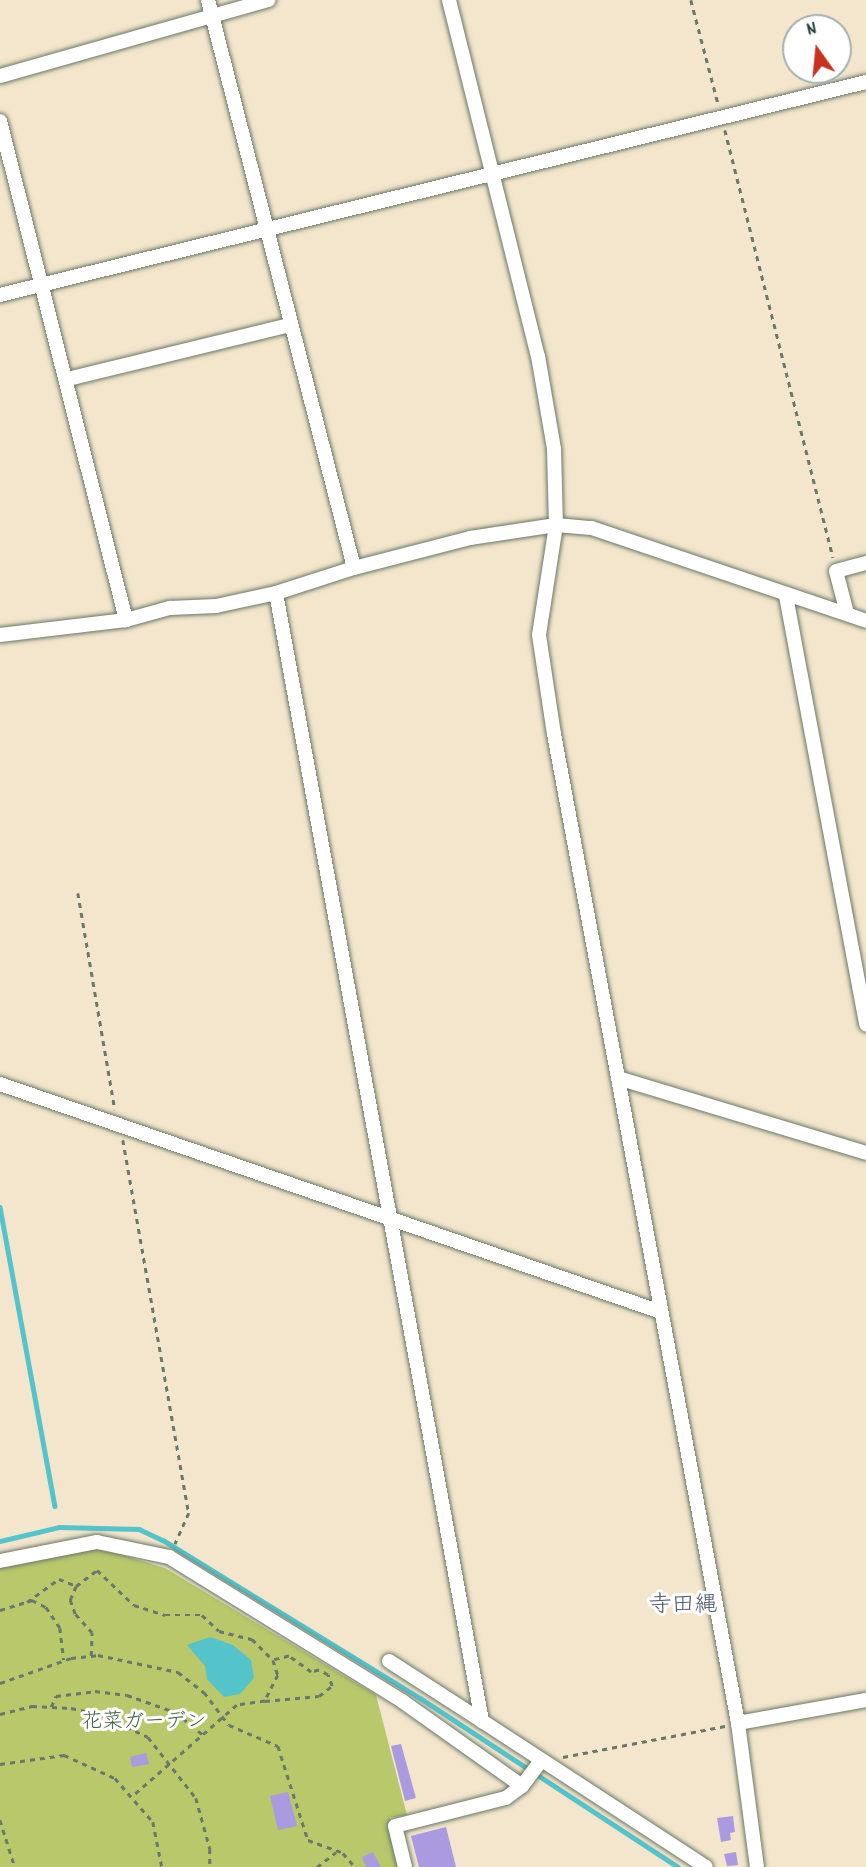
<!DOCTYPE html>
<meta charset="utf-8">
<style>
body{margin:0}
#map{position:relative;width:866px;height:1867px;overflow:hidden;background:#f3e6cc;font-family:Dekko,"Klee One",sans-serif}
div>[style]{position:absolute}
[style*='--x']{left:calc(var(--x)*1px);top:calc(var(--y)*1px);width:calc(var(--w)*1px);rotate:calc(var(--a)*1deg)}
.green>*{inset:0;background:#b8c86b}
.water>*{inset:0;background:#55c3ca}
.stream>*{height:4.5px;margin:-2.25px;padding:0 2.25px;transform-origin:2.25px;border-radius:2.25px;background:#55c3ca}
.building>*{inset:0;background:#aa9be1}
.path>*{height:2.5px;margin-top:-1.25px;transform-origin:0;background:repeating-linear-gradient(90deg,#697869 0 5px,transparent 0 10px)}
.roads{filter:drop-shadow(0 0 2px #697869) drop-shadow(0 0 2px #697869)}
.minor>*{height:14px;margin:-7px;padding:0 7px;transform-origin:7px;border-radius:7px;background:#fff}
span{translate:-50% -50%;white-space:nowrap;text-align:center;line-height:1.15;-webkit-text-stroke:6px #fff;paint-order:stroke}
.park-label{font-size:21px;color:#456042}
.neighbourhood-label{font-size:23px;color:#505e71}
.north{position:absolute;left:782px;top:14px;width:70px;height:70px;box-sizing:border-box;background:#fff;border:2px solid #a5b1ae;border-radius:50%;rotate:345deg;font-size:19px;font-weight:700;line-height:28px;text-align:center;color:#1f3d34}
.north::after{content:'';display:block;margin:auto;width:24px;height:32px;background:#c8321e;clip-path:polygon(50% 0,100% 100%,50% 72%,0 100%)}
</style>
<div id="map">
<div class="green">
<div style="clip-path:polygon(92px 1546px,165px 1568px,376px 1695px,407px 1815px,390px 1818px,402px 1867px,0 1867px,0 1566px)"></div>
</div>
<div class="water">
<div style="clip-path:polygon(210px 1637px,233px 1645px,251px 1660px,254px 1678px,240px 1694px,224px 1697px,207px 1679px,205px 1666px,187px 1645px)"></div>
</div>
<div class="stream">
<div style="--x:0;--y:1207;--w:304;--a:79.6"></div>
<div style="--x:0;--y:1541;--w:61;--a:-13.3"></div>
<div style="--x:59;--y:1527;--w:80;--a:1.4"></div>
<div style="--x:139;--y:1529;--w:26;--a:25"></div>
<div style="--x:163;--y:1540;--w:302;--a:31.6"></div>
<div style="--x:420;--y:1698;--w:308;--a:33.2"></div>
</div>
<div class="building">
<div style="clip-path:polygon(401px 1744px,416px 1798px,405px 1801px,391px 1746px)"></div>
<div style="clip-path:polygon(146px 1753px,149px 1764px,132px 1767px,130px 1757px)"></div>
<div style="clip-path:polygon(288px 1792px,297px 1826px,278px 1830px,270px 1796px)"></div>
<div style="clip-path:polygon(733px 1816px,735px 1832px,730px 1833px,731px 1840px,721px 1842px,717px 1818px)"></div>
<div style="clip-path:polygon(446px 1827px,456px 1867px,419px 1867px,411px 1836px)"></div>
<div style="clip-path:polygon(373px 1852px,381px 1867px,366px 1867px,362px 1857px)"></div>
<div style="clip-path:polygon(736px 1852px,738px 1865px,727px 1866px,724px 1854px)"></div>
</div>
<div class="path">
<div style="--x:691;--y:0;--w:106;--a:75.3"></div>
<div style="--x:725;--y:130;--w:441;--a:75.8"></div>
<div style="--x:78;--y:893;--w:220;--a:80.3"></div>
<div style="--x:123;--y:1140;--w:379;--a:80"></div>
<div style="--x:189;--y:1513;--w:34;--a:114"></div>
<div style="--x:27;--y:1602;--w:39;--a:-36"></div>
<div style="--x:59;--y:1579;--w:18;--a:22"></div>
<div style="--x:0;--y:1610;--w:34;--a:-17"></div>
<div style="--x:32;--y:1600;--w:16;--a:27"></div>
<div style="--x:46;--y:1607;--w:25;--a:56"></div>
<div style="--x:60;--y:1628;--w:32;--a:83"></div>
<div style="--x:91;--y:1656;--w:23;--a:-88"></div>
<div style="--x:92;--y:1633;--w:25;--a:-132"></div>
<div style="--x:75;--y:1614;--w:15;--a:-110"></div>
<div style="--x:70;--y:1600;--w:15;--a:-67"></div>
<div style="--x:76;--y:1586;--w:26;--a:-37"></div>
<div style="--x:97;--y:1570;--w:51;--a:43.4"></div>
<div style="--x:134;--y:1605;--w:33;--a:18"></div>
<div style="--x:165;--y:1615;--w:37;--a:0"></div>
<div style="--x:202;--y:1615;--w:23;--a:43"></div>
<div style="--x:219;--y:1631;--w:34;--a:14"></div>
<div style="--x:252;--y:1639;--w:30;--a:45"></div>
<div style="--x:273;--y:1660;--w:16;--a:72"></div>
<div style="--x:278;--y:1675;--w:29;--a:117"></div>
<div style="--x:265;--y:1701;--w:28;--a:172"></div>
<div style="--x:237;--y:1705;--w:138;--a:138.8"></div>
<div style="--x:0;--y:1683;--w:75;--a:-19.4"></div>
<div style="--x:71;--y:1658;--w:27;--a:-6"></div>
<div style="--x:98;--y:1655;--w:82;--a:12"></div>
<div style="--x:178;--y:1672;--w:33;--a:38"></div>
<div style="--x:204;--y:1692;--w:41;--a:52.9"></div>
<div style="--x:229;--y:1725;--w:53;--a:23.2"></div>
<div style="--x:278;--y:1746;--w:99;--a:72.3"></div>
<div style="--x:308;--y:1840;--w:37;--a:20"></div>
<div style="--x:343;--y:1853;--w:18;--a:49"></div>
<div style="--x:265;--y:1701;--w:54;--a:-5.3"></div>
<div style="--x:319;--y:1696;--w:16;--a:-38"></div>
<div style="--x:332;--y:1686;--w:12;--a:-110"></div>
<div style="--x:328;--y:1675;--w:10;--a:-151"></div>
<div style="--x:319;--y:1670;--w:8;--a:166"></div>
<div style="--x:311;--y:1672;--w:27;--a:-144"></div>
<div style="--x:289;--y:1656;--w:16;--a:166"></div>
<div style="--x:51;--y:1707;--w:12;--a:-66"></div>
<div style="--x:56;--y:1696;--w:39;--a:-7"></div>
<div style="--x:95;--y:1691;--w:32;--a:7"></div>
<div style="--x:127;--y:1695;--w:51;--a:19.5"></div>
<div style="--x:175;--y:1712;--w:36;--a:39"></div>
<div style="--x:0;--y:1714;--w:33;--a:-14"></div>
<div style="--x:32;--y:1706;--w:39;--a:3"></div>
<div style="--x:71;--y:1708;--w:29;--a:12"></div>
<div style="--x:99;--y:1714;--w:54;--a:25.1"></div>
<div style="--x:148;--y:1737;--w:78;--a:51.8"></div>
<div style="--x:196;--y:1798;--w:53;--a:74.6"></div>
<div style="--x:210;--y:1849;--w:18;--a:90"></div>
<div style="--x:563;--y:1757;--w:165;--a:-10.8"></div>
<div style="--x:0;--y:1764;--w:65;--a:-8"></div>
<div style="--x:64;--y:1755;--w:56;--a:24.3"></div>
<div style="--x:115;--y:1778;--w:58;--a:49.2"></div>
<div style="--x:153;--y:1822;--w:46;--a:78.7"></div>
<div style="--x:0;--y:1820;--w:49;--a:72.3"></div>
<div style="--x:317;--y:1867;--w:24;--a:-38"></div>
</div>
<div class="roads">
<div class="minor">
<div style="--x:208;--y:0;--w:586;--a:75.58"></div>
<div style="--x:354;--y:568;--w:120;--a:-14.5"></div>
<div style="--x:470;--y:538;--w:87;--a:-8.6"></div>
<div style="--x:556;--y:525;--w:36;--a:5"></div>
<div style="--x:592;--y:528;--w:289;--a:18.7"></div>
<div style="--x:449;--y:0;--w:367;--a:76"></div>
<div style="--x:538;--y:356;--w:94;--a:80.2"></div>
<div style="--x:554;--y:449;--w:76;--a:88.5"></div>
<div style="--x:556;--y:525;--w:111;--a:98.8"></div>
<div style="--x:539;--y:635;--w:100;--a:81.4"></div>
<div style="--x:554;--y:734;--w:1006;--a:79.46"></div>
<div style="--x:738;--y:1723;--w:145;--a:82.5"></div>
<div style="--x:0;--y:76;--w:279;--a:-15.8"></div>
<div style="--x:0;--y:121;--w:515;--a:75.83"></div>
<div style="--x:126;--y:620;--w:46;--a:-15.3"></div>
<div style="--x:170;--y:608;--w:46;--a:-2.5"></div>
<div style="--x:216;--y:606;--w:61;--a:-12.2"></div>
<div style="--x:276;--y:593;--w:82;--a:-17.8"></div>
<div style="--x:0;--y:295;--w:892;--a:-13.82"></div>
<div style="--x:68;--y:379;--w:228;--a:-13.7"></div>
<div style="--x:276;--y:593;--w:1147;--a:79.65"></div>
<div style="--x:482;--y:1721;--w:267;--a:33.1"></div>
<div style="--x:786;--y:596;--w:436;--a:79.4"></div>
<div style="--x:847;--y:613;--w:43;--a:-104.7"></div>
<div style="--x:836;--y:571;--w:31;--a:-15"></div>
<div style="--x:0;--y:635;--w:127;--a:-6.8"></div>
<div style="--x:618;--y:1078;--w:259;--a:16.8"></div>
<div style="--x:0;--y:1084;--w:699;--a:19.03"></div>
<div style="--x:0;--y:1561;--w:99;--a:-11.1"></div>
<div style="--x:97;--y:1542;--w:74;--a:11.8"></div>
<div style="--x:169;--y:1557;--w:274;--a:31.7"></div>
<div style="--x:402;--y:1701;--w:147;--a:35.3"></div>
<div style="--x:522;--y:1786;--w:31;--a:-53"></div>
<div style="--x:389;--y:1661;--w:111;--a:32.8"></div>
<div style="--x:738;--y:1723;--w:130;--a:-10.2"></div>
<div style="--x:405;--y:1867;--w:42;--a:-103.7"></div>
<div style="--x:395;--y:1826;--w:114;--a:-14.2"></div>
<div style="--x:506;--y:1798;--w:20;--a:-37"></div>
</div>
</div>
<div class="park-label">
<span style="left:144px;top:1723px">花菜ガーデン</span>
</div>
<div class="neighbourhood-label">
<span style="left:683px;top:1607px">寺田縄</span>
</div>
<div class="north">N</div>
</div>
